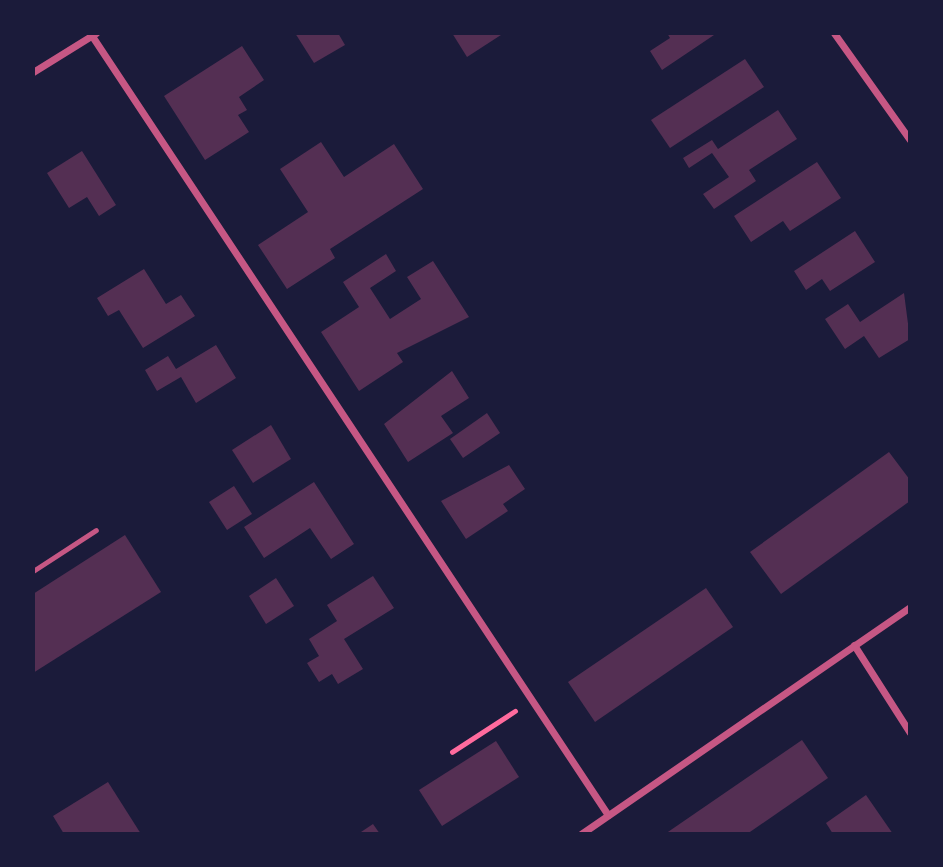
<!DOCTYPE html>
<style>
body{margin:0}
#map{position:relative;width:943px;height:867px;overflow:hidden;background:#1b1b3a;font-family:Quicksand,sans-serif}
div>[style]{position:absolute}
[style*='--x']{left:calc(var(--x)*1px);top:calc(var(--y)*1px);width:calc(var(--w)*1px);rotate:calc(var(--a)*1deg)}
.building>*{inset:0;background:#542f53}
.path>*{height:4.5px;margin:-2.25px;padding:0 2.25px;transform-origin:2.25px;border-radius:2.25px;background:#ff6b9d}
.service>*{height:5px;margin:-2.5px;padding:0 2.5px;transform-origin:2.5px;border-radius:2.5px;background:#c65784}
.minor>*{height:7px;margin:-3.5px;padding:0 3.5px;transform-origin:3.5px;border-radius:3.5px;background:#c65784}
span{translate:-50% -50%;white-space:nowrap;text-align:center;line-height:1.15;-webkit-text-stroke:7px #1b1b3a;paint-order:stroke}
.frame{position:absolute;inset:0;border:35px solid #1b1b3a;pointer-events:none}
</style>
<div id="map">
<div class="building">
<div style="clip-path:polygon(295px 33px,338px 33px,345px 45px,314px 63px)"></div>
<div style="clip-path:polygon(452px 33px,504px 33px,467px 57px)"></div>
<div style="clip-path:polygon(667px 33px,717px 33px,662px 70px,650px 51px,670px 38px)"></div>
<div style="clip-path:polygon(242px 46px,264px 80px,239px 97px,247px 110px,238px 115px,249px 132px,205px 160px,164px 96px)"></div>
<div style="clip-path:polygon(745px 59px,764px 87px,670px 148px,651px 120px)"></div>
<div style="clip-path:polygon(778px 110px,797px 139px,749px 170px,756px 181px,714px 209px,703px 194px,729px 177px,712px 153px,689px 168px,683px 158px,712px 140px,718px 149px)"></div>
<div style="clip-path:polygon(321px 142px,344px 177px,394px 144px,423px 189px,330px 249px,335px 258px,287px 289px,258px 245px,308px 212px,280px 169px)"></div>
<div style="clip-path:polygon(82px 151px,116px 205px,99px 216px,87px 197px,69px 208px,47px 173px)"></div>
<div style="clip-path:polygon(817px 162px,841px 198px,790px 231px,783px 221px,751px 242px,734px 216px)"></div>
<div style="clip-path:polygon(855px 231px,875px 262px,830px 291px,822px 279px,806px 290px,794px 271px)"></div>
<div style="clip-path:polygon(386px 254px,396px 271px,370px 288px,390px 319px,421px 299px,407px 277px,433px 261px,469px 317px,397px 353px,403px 362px,359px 391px,321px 332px,359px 307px,343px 282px)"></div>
<div style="clip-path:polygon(144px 269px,166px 304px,181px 295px,195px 316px,143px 348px,119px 310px,108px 316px,97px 298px)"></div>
<div style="clip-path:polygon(904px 293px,910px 339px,879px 358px,864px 336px,845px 349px,825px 319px,848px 304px,860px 322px)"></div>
<div style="clip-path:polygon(216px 345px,236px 378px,196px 403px,181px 377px,157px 391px,145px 370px,168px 356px,176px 369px)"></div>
<div style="clip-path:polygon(452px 371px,469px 398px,441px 416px,453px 433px,408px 462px,384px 424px)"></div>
<div style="clip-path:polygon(487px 413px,500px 433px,463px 458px,450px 439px)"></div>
<div style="clip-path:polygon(271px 425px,291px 459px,253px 483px,232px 450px)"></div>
<div style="clip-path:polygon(889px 452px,910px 480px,910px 501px,781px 594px,750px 552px)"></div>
<div style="clip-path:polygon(509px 465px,525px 489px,503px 504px,508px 511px,466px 539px,441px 501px)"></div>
<div style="clip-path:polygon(314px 482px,354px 544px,331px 559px,310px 528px,264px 558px,244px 527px)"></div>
<div style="clip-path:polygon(234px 486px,252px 514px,227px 530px,209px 502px)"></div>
<div style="clip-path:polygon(125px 535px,161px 592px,33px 673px,33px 594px)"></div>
<div style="clip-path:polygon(373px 576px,394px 608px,344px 639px,363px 669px,338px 684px,332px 674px,319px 682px,307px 663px,319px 656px,309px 639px,337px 621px,327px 605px)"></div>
<div style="clip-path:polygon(276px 578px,294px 606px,266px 624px,249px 596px)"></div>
<div style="clip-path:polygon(706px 588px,733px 627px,595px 722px,568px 682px)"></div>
<div style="clip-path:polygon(802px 740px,828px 778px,747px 834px,665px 834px)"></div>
<div style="clip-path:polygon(496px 741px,519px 777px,442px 826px,419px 790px)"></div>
<div style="clip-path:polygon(108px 782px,141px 834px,64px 834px,53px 816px)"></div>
<div style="clip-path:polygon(866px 795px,893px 834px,833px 834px,826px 823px)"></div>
<div style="clip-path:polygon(373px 824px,380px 834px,358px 834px)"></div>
</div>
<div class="path">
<div style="--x:452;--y:752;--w:75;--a:-33.1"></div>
</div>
<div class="service">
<div style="--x:33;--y:571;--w:75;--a:-33.1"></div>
</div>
<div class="minor">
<div style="--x:90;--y:33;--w:938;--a:56.48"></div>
<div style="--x:834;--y:33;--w:131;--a:54.6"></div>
<div style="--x:33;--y:72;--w:74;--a:-31.8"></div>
<div style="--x:854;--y:645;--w:104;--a:57.5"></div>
<div style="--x:581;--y:834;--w:400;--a:-34.6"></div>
</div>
<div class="frame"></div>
</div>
